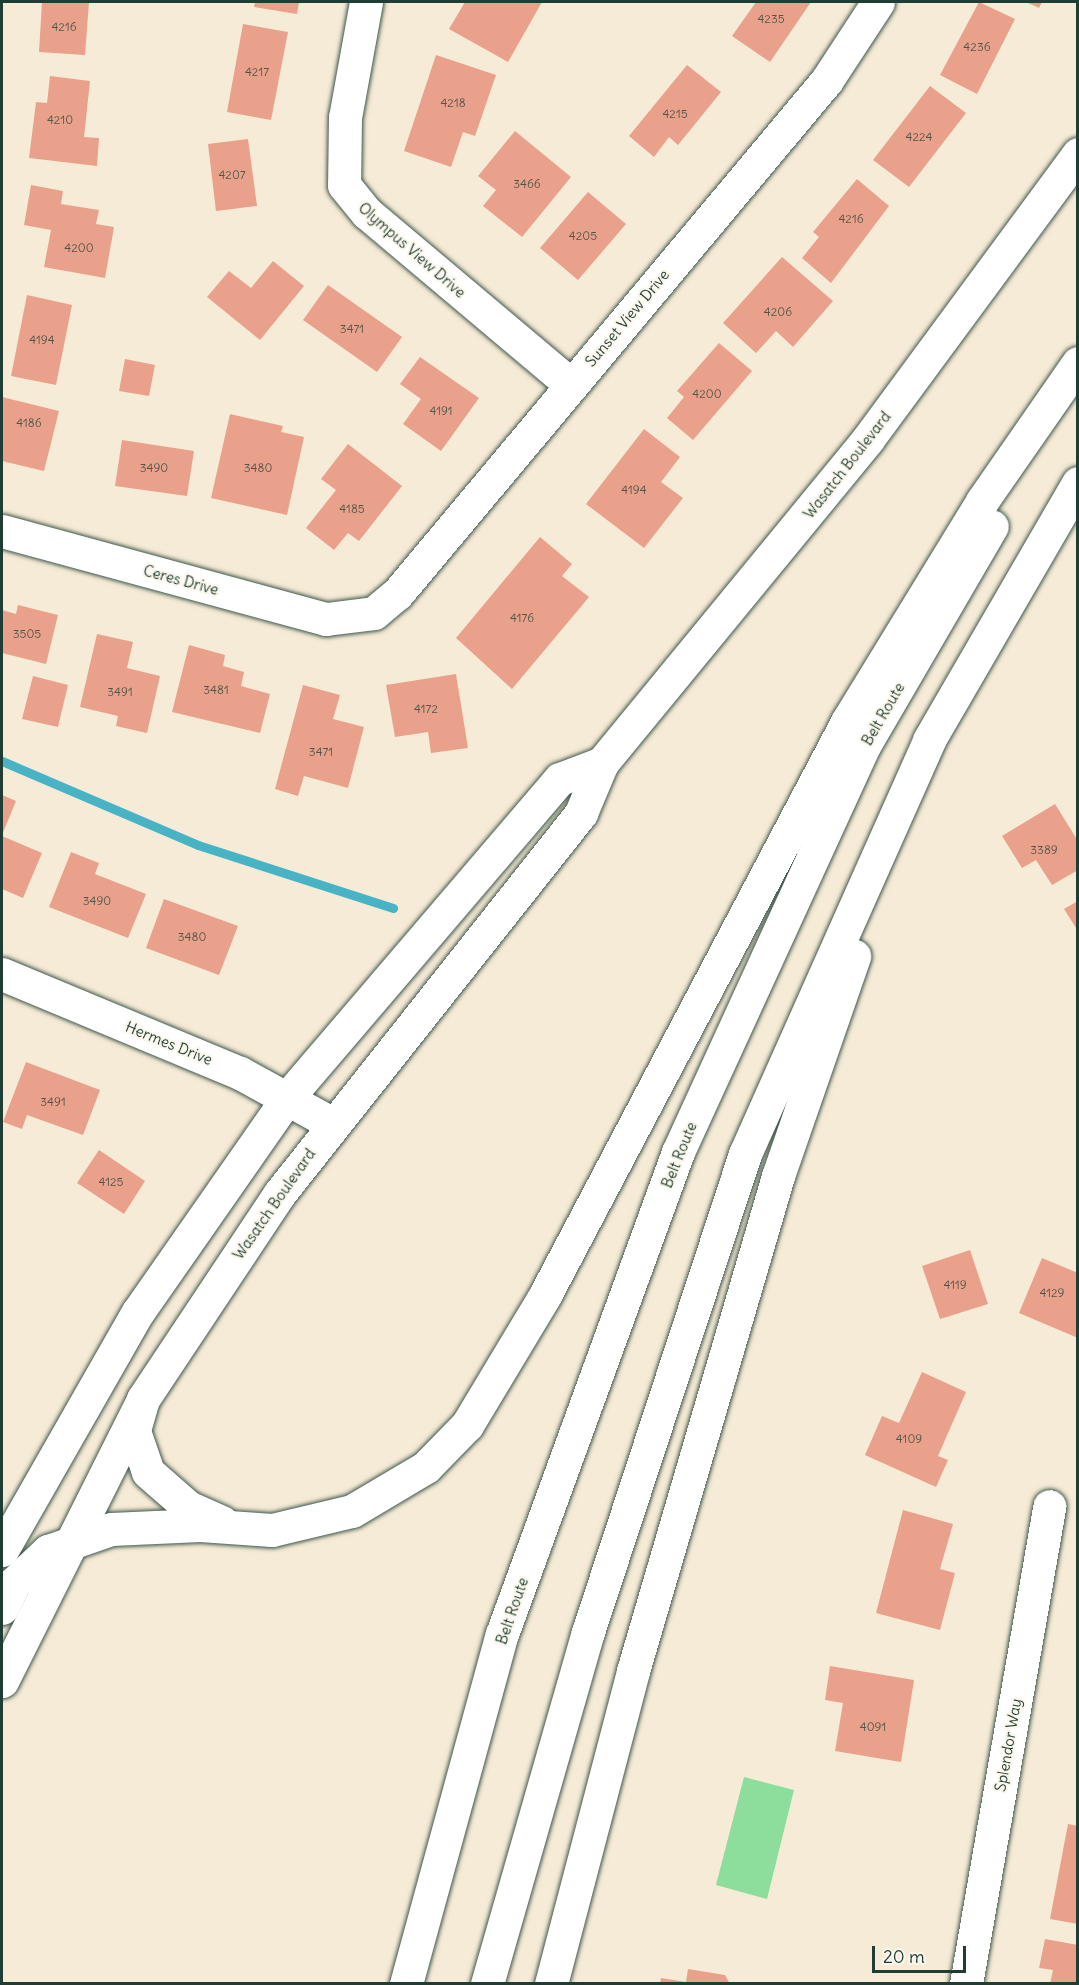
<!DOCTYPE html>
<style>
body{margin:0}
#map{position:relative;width:1079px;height:1985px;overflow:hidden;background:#f6ebd6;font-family:Delius,sans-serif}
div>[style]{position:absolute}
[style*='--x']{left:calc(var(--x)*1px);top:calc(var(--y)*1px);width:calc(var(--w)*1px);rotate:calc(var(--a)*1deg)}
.green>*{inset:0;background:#8dde9d}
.stream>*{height:9px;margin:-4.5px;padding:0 4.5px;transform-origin:4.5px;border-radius:4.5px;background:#47b3c4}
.building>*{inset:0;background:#e9a18b}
.roads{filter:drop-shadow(0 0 2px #3f574c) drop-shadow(0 0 2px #3f574c)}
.street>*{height:33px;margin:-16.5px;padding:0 16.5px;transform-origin:16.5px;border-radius:16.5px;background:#fff}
.secondary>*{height:33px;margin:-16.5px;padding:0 16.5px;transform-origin:16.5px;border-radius:16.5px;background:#fff}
.highway>*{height:33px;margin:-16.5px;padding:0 16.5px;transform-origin:16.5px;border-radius:16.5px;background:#fff}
span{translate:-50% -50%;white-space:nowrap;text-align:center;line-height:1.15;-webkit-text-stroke:4.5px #fbf7ec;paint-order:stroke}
.number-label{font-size:12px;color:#52564a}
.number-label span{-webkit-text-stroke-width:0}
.street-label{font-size:15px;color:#1f3d34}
.frame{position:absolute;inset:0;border:3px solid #1f3d34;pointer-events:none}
.scale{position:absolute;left:872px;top:1946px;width:94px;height:27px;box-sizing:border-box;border:3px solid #1f3d34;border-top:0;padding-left:8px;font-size:18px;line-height:21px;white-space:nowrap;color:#1f3d34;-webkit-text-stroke:4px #fbf7ec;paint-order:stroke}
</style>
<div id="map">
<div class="green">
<div style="clip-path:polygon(744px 1777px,794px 1790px,767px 1899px,716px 1885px)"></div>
</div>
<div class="stream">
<div style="--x:2;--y:761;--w:213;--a:23.2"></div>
<div style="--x:198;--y:845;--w:205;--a:17.9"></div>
</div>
<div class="building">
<div style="clip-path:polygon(42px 2px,89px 2px,85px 55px,39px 52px)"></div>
<div style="clip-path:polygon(255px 2px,299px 2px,297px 14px,254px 7px)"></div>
<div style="clip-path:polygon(465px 2px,542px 2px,508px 62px,449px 29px)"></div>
<div style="clip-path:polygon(756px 2px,811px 2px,770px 62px,732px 36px)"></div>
<div style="clip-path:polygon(979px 2px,1015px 19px,977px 94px,940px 75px)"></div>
<div style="clip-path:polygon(1026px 2px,1042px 2px,1039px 8px)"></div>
<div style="clip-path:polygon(243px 24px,288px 32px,271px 120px,227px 112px)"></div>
<div style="clip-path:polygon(436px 55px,496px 75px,475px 136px,463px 132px,451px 167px,404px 151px)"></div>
<div style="clip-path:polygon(687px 65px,721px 92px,678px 145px,669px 137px,654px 157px,629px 136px)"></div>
<div style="clip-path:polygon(50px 76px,90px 81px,84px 137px,99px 138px,97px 166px,29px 158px,36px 102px,47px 103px)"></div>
<div style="clip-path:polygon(930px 86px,966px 113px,909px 187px,873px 160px)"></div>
<div style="clip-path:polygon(515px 131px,571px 177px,522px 237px,483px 206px,496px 190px,478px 176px)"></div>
<div style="clip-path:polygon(248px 139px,257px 206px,216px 211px,208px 144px)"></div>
<div style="clip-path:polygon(857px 179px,889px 206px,831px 283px,802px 258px,819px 237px,813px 232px)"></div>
<div style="clip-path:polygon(31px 185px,63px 191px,61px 204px,99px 210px,96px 224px,114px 227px,105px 278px,44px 267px,51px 230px,24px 225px)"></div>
<div style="clip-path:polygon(588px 192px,626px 224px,578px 280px,540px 248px)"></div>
<div style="clip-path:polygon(782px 257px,833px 301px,793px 347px,776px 331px,756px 353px,723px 323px)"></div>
<div style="clip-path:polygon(273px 261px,304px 286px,260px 340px,207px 297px,229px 271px,251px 288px)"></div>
<div style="clip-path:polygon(328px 285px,402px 337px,377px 372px,303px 320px)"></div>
<div style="clip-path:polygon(27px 295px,72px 305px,56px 385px,11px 376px)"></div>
<div style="clip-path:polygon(719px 343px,752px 371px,693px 440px,667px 418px,684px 397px,677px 391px)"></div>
<div style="clip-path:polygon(420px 357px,479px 398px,441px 451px,403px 424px,421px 399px,400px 384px)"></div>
<div style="clip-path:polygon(125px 359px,155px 365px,149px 396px,119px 391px)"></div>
<div style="clip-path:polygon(2px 397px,59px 411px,44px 471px,2px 461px)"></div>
<div style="clip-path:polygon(230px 414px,283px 426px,281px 432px,304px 437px,287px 515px,211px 498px)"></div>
<div style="clip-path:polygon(644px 429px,680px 457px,661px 482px,683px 498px,644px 548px,586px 504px)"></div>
<div style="clip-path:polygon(122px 440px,194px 451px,187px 496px,115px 486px)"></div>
<div style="clip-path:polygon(348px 444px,402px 486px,359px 541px,348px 533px,334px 550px,306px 528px,336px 490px,321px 479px)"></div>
<div style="clip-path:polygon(540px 537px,572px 564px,562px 576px,589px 597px,512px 689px,456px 638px)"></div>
<div style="clip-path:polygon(18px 605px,58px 615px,46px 664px,2px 653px,2px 610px,16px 614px)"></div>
<div style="clip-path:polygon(97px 634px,133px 642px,127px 668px,160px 676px,147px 733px,116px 726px,118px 716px,80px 707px)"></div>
<div style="clip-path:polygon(189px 645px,225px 655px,223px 666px,244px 672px,241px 686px,270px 694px,260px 733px,172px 712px)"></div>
<div style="clip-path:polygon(456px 674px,468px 748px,431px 753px,428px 732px,395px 737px,386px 685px)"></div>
<div style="clip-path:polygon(33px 676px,68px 685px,58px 727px,22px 719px)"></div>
<div style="clip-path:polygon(303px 685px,340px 695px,333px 719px,364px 727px,348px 788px,304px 776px,298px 796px,275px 789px)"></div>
<div style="clip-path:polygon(2px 795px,16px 801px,2px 835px)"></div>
<div style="clip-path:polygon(1055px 804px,1078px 841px,1078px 870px,1052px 885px,1036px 860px,1022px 868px,1002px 836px)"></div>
<div style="clip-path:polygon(2px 836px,42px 853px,23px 898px,2px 889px)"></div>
<div style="clip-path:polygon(71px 852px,99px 863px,95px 874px,146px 894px,128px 938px,49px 907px)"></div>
<div style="clip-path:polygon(164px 899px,238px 926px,219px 975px,146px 948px)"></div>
<div style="clip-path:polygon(1078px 901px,1078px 931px,1064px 909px)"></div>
<div style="clip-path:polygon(26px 1062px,100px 1090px,83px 1135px,27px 1115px,22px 1129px,3px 1122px)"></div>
<div style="clip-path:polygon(99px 1150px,145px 1181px,124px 1214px,77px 1183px)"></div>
<div style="clip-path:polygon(970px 1250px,988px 1304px,940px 1319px,922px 1266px)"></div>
<div style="clip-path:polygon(1042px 1258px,1078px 1273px,1078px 1338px,1019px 1313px)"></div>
<div style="clip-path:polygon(922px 1372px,966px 1392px,938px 1456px,948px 1460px,936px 1487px,865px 1455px,882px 1416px,899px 1423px)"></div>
<div style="clip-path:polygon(903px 1510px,953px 1524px,940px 1569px,955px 1573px,940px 1630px,876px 1613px)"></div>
<div style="clip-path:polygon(830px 1666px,914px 1680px,901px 1762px,835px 1751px,843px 1703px,825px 1700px)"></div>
<div style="clip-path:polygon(1068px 1824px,1078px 1826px,1078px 1924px,1050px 1919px)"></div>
<div style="clip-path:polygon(1045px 1939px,1078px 1945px,1078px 1984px,1050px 1984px,1053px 1970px,1039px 1968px)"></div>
<div style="clip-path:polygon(688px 1969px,725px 1975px,730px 1984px,660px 1984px,661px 1978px,686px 1982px)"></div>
</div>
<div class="roads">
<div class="street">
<div style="--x:366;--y:2;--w:117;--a:100.3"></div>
<div style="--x:345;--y:117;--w:68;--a:90.8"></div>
<div style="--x:344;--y:185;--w:36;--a:51"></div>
<div style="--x:367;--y:213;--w:267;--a:40.1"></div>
<div style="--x:2;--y:531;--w:336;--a:15.2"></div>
<div style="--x:326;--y:619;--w:48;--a:-7.1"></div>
<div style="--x:374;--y:613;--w:30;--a:-40"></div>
<div style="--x:397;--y:594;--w:670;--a:-50.08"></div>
<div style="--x:827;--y:80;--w:93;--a:-56.8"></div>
<div style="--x:2;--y:974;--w:258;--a:22.6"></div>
<div style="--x:240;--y:1073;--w:104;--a:28.8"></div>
<div style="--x:966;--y:1984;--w:485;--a:-80.1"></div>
</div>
<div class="secondary">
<div style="--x:2;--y:1550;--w:274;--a:-60.3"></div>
<div style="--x:138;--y:1312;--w:262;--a:-55.1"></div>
<div style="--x:288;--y:1097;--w:418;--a:-49.5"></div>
<div style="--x:560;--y:779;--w:45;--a:-20.9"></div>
<div style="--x:2;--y:1681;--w:315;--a:-63.4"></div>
<div style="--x:143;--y:1399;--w:247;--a:-56.4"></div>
<div style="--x:280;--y:1193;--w:485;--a:-51.6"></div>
<div style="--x:581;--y:813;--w:54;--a:-67.2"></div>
<div style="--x:602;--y:763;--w:419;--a:-50.6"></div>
<div style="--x:868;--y:439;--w:354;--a:-53.6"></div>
</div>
<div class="highway">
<div style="--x:143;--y:1399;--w:33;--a:106"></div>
<div style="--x:134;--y:1431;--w:43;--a:71.1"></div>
<div style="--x:148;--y:1472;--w:53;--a:41.2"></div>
<div style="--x:188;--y:1507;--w:37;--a:24"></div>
<div style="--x:2;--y:1608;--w:28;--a:-64"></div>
<div style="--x:14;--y:1583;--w:47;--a:-43.3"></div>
<div style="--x:48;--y:1551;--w:67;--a:-19.2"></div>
<div style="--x:111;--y:1529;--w:89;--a:-2.6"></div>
<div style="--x:200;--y:1525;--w:72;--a:4"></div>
<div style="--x:272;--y:1530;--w:82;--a:-13.4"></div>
<div style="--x:352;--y:1511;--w:86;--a:-30.7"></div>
<div style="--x:426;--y:1467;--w:59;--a:-45.7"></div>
<div style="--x:467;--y:1425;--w:149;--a:-59"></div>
<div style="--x:544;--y:1297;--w:652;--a:-62.22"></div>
<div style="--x:848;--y:720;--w:257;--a:-58.5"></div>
<div style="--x:982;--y:501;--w:168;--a:-55.2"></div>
<div style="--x:406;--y:1984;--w:363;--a:-74.7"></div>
<div style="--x:502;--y:1634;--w:513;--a:-69.94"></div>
<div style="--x:678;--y:1152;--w:449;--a:-65.4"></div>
<div style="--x:865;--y:744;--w:252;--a:-59.8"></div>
<div style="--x:487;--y:1984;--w:366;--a:-74"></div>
<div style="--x:588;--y:1632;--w:503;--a:-71.82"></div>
<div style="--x:745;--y:1154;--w:453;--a:-66"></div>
<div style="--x:929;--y:740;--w:297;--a:-59.9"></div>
<div style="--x:551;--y:1984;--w:324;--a:-75.3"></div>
<div style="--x:633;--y:1671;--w:516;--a:-73.67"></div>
<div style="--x:778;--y:1176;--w:233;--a:-70.9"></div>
</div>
</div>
<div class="number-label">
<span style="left:771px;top:19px">4235</span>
<span style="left:64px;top:27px">4216</span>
<span style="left:977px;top:47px">4236</span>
<span style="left:257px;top:72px">4217</span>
<span style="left:453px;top:103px">4218</span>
<span style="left:675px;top:114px">4215</span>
<span style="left:60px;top:120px">4210</span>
<span style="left:919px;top:137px">4224</span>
<span style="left:232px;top:175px">4207</span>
<span style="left:527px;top:184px">3466</span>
<span style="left:851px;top:219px">4216</span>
<span style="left:583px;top:236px">4205</span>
<span style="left:79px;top:248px">4200</span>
<span style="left:778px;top:312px">4206</span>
<span style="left:352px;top:329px">3471</span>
<span style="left:42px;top:340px">4194</span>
<span style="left:707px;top:394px">4200</span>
<span style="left:441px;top:411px">4191</span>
<span style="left:29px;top:423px">4186</span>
<span style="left:154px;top:468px">3490</span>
<span style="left:258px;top:468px">3480</span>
<span style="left:634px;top:490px">4194</span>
<span style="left:352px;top:509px">4185</span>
<span style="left:522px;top:618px">4176</span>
<span style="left:27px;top:634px">3505</span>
<span style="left:216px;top:690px">3481</span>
<span style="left:120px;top:692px">3491</span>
<span style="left:426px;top:709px">4172</span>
<span style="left:321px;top:752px">3471</span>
<span style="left:1044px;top:850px">3389</span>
<span style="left:97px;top:901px">3490</span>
<span style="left:192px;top:937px">3480</span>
<span style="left:53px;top:1102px">3491</span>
<span style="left:111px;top:1182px">4125</span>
<span style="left:955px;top:1285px">4119</span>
<span style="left:1052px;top:1293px">4129</span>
<span style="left:909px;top:1439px">4109</span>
<span style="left:873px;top:1727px">4091</span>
</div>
<div class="street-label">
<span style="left:412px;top:250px;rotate:41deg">Olympus View Drive</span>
<span style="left:627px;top:318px;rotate:-50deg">Sunset View Drive</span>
<span style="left:847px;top:465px;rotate:-52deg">Wasatch Boulevard</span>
<span style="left:181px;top:580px;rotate:15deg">Ceres Drive</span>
<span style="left:883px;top:714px;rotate:-60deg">Belt Route</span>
<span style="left:169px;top:1043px;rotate:22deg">Hermes Drive</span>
<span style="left:679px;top:1155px;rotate:-68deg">Belt Route</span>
<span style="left:274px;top:1204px;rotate:-55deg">Wasatch Boulevard</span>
<span style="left:512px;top:1611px;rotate:-71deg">Belt Route</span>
<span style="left:1008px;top:1745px;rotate:-80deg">Splendor Way</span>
</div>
<div class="frame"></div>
<div class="scale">20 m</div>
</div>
